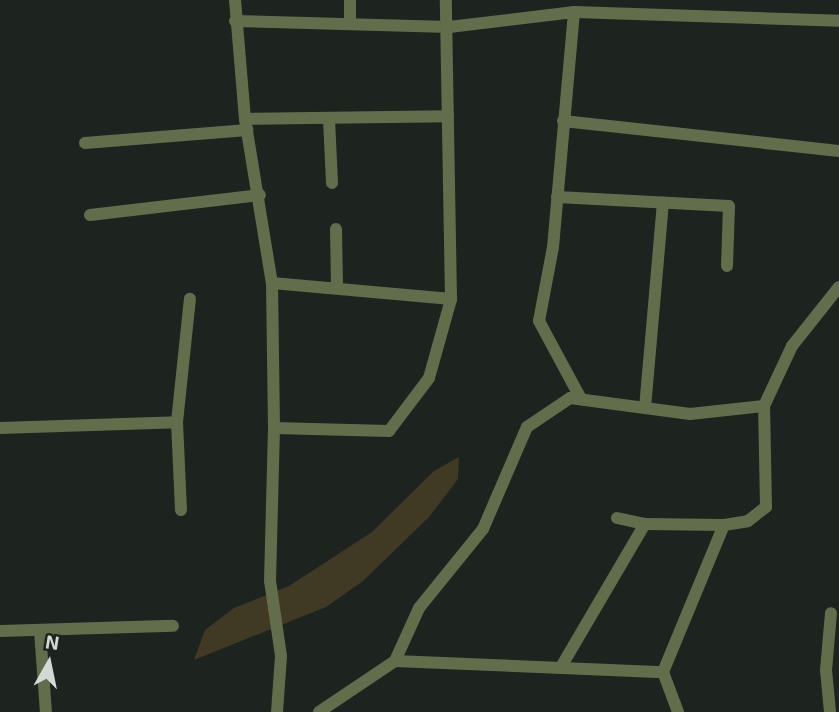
<!DOCTYPE html>
<style>
body{margin:0}
#map{position:relative;width:839px;height:712px;overflow:hidden;background:#1d231e;font-family:"Exo 2",sans-serif}
div>[style]{position:absolute}
[style*='--x']{left:calc(var(--x)*1px);top:calc(var(--y)*1px);width:calc(var(--w)*1px);rotate:calc(var(--a)*1deg)}
.green>*{inset:0;background:#403a25}
.street>*{height:12px;margin:-6px;padding:0 6px;transform-origin:6px;border-radius:6px;background:#626d4c}
span{translate:-50% -50%;white-space:nowrap;text-align:center;line-height:1.15;-webkit-text-stroke:6px #1d231e;paint-order:stroke}
.north{position:absolute;left:14px;top:628px;width:70px;height:70px;-webkit-text-stroke:5px #1d231e;paint-order:stroke;rotate:9deg;font-size:19px;font-weight:700;line-height:28px;text-align:center;color:#d5d9d6}
.north::after{content:'';display:block;margin:auto;width:24px;height:32px;background:#d5d9d6;clip-path:polygon(50% 0,100% 100%,50% 72%,0 100%)}
</style>
<div id="map">
<div class="green">
<div style="clip-path:polygon(459px 457px,458px 479px,429px 517px,363px 581px,326px 607px,194px 660px,205px 630px,234px 608px,289px 586px,372px 532px,434px 471px)"></div>
</div>
<div class="street">
<div style="--x:235;--y:0;--w:119;--a:85.2"></div>
<div style="--x:245;--y:119;--w:166;--a:80.7"></div>
<div style="--x:272;--y:283;--w:145;--a:89.2"></div>
<div style="--x:350;--y:0;--w:24;--a:90"></div>
<div style="--x:574;--y:12;--w:236;--a:95.1"></div>
<div style="--x:553;--y:247;--w:75;--a:100.7"></div>
<div style="--x:539;--y:321;--w:89;--a:61.7"></div>
<div style="--x:235;--y:21;--w:214;--a:1.6"></div>
<div style="--x:449;--y:27;--w:126;--a:-6.8"></div>
<div style="--x:574;--y:12;--w:265;--a:1.9"></div>
<div style="--x:245;--y:119;--w:203;--a:-0.8"></div>
<div style="--x:329;--y:119;--w:64;--a:87.3"></div>
<div style="--x:563;--y:121;--w:278;--a:6.2"></div>
<div style="--x:85;--y:143;--w:163;--a:-4.6"></div>
<div style="--x:557;--y:197;--w:172;--a:3"></div>
<div style="--x:729;--y:206;--w:60;--a:91.9"></div>
<div style="--x:90;--y:215;--w:171;--a:-6.7"></div>
<div style="--x:336;--y:229;--w:59;--a:89"></div>
<div style="--x:272;--y:283;--w:180;--a:5.1"></div>
<div style="--x:645;--y:408;--w:206;--a:-85"></div>
<div style="--x:0;--y:428;--w:177;--a:-1.9"></div>
<div style="--x:181;--y:510;--w:88;--a:-92.6"></div>
<div style="--x:177;--y:422;--w:124;--a:-84"></div>
<div style="--x:617;--y:518;--w:29;--a:12"></div>
<div style="--x:645;--y:524;--w:79;--a:0.7"></div>
<div style="--x:724;--y:525;--w:24;--a:-9"></div>
<div style="--x:748;--y:521;--w:23;--a:-38"></div>
<div style="--x:766;--y:507;--w:101;--a:-91.1"></div>
<div style="--x:764;--y:406;--w:66;--a:-65"></div>
<div style="--x:792;--y:346;--w:75;--a:-51.5"></div>
<div style="--x:0;--y:631;--w:173;--a:-1.7"></div>
<div style="--x:40;--y:631;--w:81;--a:85.8"></div>
<div style="--x:395;--y:661;--w:58;--a:-65.6"></div>
<div style="--x:419;--y:608;--w:102;--a:-51"></div>
<div style="--x:483;--y:529;--w:111;--a:-66.7"></div>
<div style="--x:527;--y:427;--w:52;--a:-34"></div>
<div style="--x:570;--y:398;--w:121;--a:7.6"></div>
<div style="--x:690;--y:414;--w:74;--a:-6.2"></div>
<div style="--x:561;--y:667;--w:166;--a:-59.6"></div>
<div style="--x:663;--y:672;--w:159;--a:-67.5"></div>
<div style="--x:277;--y:712;--w:56;--a:-85.9"></div>
<div style="--x:281;--y:656;--w:76;--a:-98.3"></div>
<div style="--x:270;--y:581;--w:153;--a:-88.5"></div>
<div style="--x:274;--y:428;--w:115;--a:1.5"></div>
<div style="--x:389;--y:431;--w:66;--a:-53"></div>
<div style="--x:429;--y:378;--w:82;--a:-74.4"></div>
<div style="--x:451;--y:299;--w:299;--a:-91"></div>
<div style="--x:319;--y:712;--w:92;--a:-33.9"></div>
<div style="--x:395;--y:661;--w:268;--a:2.4"></div>
<div style="--x:663;--y:672;--w:43;--a:69.4"></div>
<div style="--x:830;--y:712;--w:42;--a:-95.4"></div>
<div style="--x:826;--y:670;--w:57;--a:-85"></div>
</div>
<div class="north">N</div>
</div>
